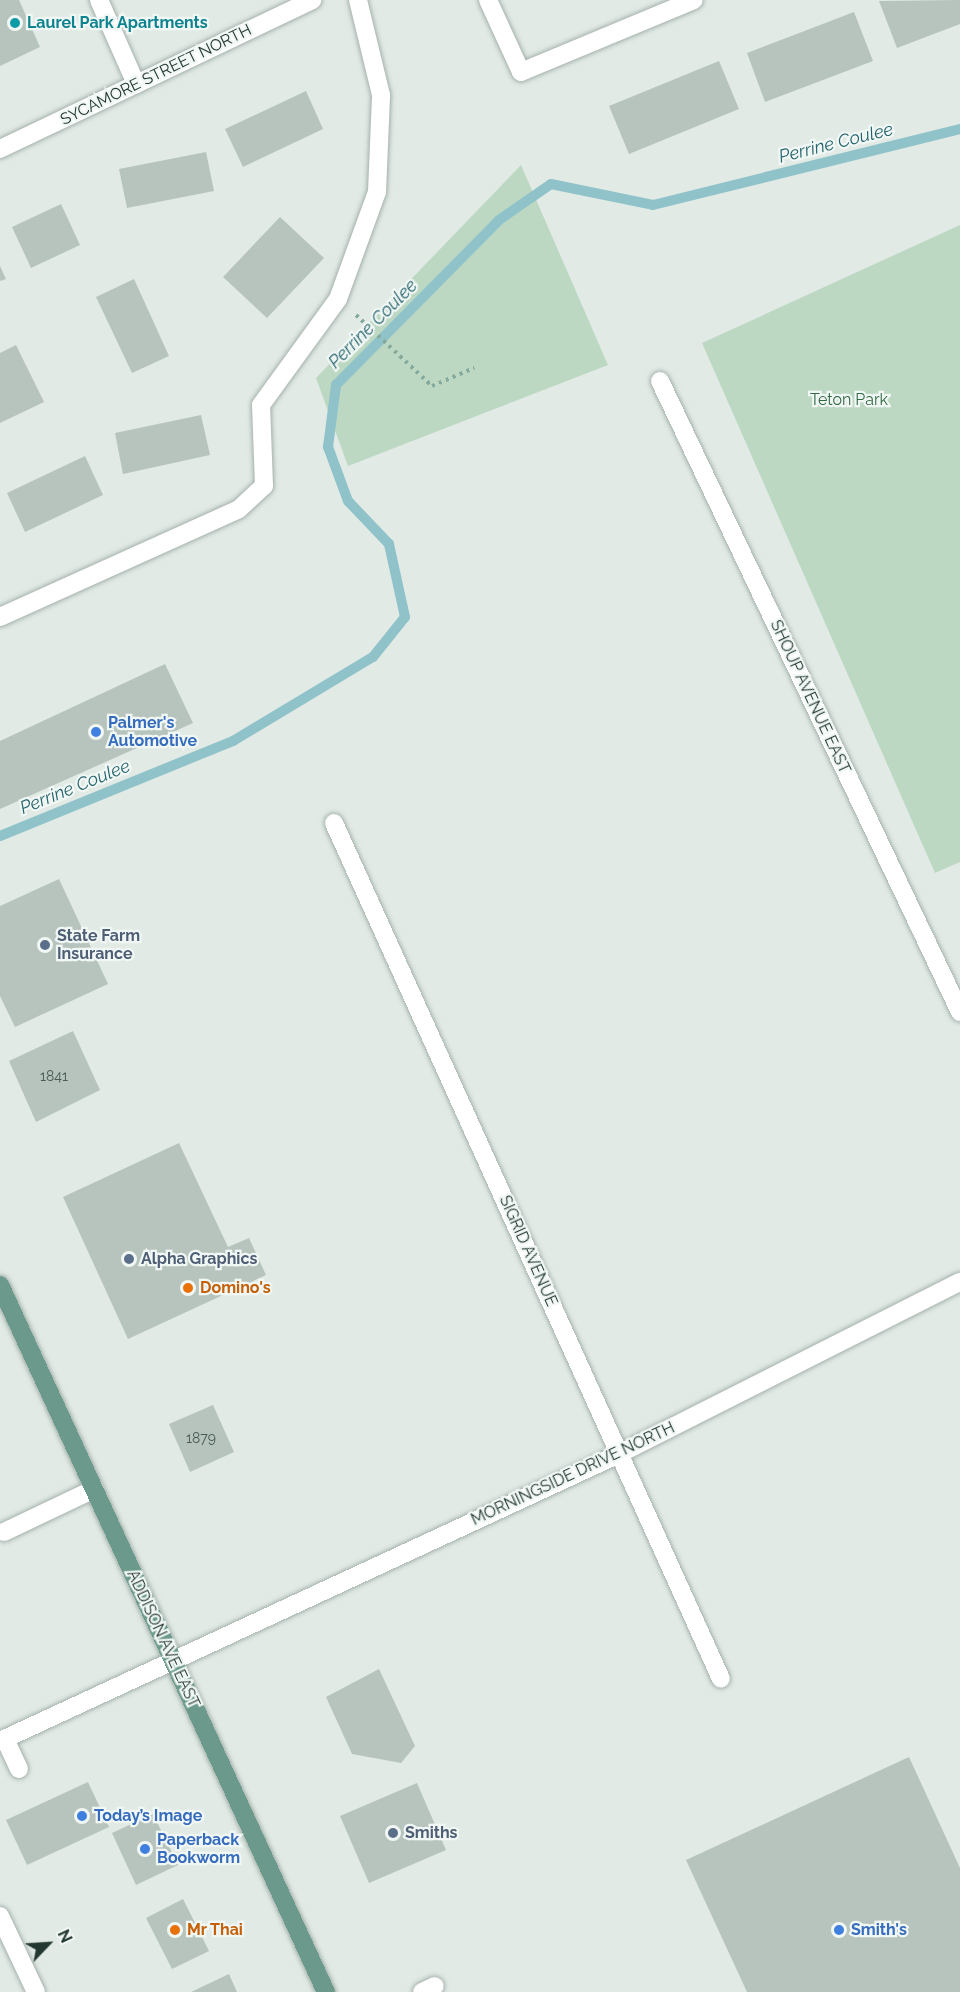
<!DOCTYPE html>
<meta charset="utf-8">
<style>
body{margin:0}
#map{position:relative;width:960px;height:1992px;overflow:hidden;background:#e1eae5;font-family:Raleway,sans-serif}
div>[style]{position:absolute}
[style*='--x']{left:calc(var(--x)*1px);top:calc(var(--y)*1px);width:calc(var(--w)*1px);rotate:calc(var(--a)*1deg)}
.green>*{inset:0;background:#bcd8c3}
.stream>*{height:10px;margin:-5px;padding:0 5px;transform-origin:5px;border-radius:5px;background:#8fc2c9}
.building>*{inset:0;background:#b7c4be}
.path>*{height:4px;margin-top:-2px;transform-origin:0;background:repeating-linear-gradient(90deg,#85aa9c 0 3px,transparent 0 7.5px)}
.roads{filter:drop-shadow(0 0 2px #a5b1ac) drop-shadow(0 0 2px #a5b1ac)}
.minor>*{height:18px;margin:-9px;padding:0 9px;transform-origin:9px;border-radius:9px;background:#fff}
.major>*{height:18px;margin:-9px;padding:0 9px;transform-origin:9px;border-radius:9px;background:#6b9a8c}
.dots>*{width:16px;height:16px;translate:-50% -50%;box-sizing:border-box;border:3px solid #f1f7f4;border-radius:50%}
span{translate:-50% -50%;white-space:nowrap;text-align:center;line-height:1.15;-webkit-text-stroke:4.5px #f1f7f4;paint-order:stroke}
.number-label{font-size:14px;color:#495b55}
.number-label span{-webkit-text-stroke-width:0}
.culture-label{font-size:16px;color:#0d838f;font-weight:700}
.left{translate:0 -50%;text-align:left}
.street-label{font-size:16px;color:#243832}
.park-label{font-size:16px;color:#336a46}
.shop-label{font-size:16px;color:#366cbe;font-weight:700}
.service-label{font-size:16px;color:#4e5e75;font-weight:700}
.food-label{font-size:16px;color:#c56008;font-weight:700}
.water-label{font-size:18px;color:#25646d;font-style:italic}
.north{position:absolute;left:18px;top:1914px;width:60px;height:60px;-webkit-text-stroke:4px #f1f7f4;paint-order:stroke;rotate:65deg;font-size:16px;font-weight:700;line-height:24px;text-align:center;color:#243832}
.north::after{content:'';display:block;margin:auto;width:21px;height:27px;background:#243832;clip-path:polygon(50% 0,100% 100%,50% 72%,0 100%)}
</style>
<div id="map">
<div class="green">
<div style="clip-path:polygon(521px 165px,608px 365px,348px 466px,316px 378px)"></div>
<div style="clip-path:polygon(960px 225px,960px 862px,935px 873px,702px 343px)"></div>
</div>
<div class="stream">
<div style="--x:0;--y:836;--w:252;--a:-22.2"></div>
<div style="--x:233;--y:741;--w:163;--a:-31"></div>
<div style="--x:373;--y:657;--w:51;--a:-51.3"></div>
<div style="--x:405;--y:617;--w:75;--a:-102.4"></div>
<div style="--x:389;--y:544;--w:59;--a:-133.6"></div>
<div style="--x:348;--y:501;--w:58;--a:-110.3"></div>
<div style="--x:328;--y:447;--w:63;--a:-82.6"></div>
<div style="--x:336;--y:385;--w:232;--a:-45.3"></div>
<div style="--x:499;--y:220;--w:63;--a:-34.7"></div>
<div style="--x:551;--y:184;--w:104;--a:11.6"></div>
<div style="--x:653;--y:205;--w:316;--a:-13.9"></div>
</div>
<div class="building">
<div style="clip-path:polygon(0 0,19px 0,40px 47px,0 66px)"></div>
<div style="clip-path:polygon(960px 0,960px 24px,897px 48px,879px 1px)"></div>
<div style="clip-path:polygon(854px 12px,873px 61px,765px 102px,747px 53px)"></div>
<div style="clip-path:polygon(719px 61px,739px 109px,629px 154px,609px 106px)"></div>
<div style="clip-path:polygon(306px 91px,323px 129px,243px 167px,225px 129px)"></div>
<div style="clip-path:polygon(206px 152px,214px 191px,127px 208px,119px 169px)"></div>
<div style="clip-path:polygon(61px 204px,80px 245px,31px 268px,12px 227px)"></div>
<div style="clip-path:polygon(280px 217px,324px 258px,267px 318px,223px 277px)"></div>
<div style="clip-path:polygon(0 266px,6px 279px,0 281px)"></div>
<div style="clip-path:polygon(134px 279px,169px 356px,132px 373px,96px 297px)"></div>
<div style="clip-path:polygon(16px 345px,44px 402px,0 423px,0 353px)"></div>
<div style="clip-path:polygon(201px 415px,210px 455px,123px 474px,115px 433px)"></div>
<div style="clip-path:polygon(85px 456px,103px 495px,25px 532px,7px 493px)"></div>
<div style="clip-path:polygon(165px 664px,193px 723px,0 809px,0 741px)"></div>
<div style="clip-path:polygon(59px 879px,108px 984px,15px 1027px,0 996px,0 906px)"></div>
<div style="clip-path:polygon(73px 1031px,100px 1090px,36px 1122px,9px 1061px)"></div>
<div style="clip-path:polygon(179px 1143px,228px 1247px,249px 1238px,266px 1275px,128px 1339px,63px 1197px)"></div>
<div style="clip-path:polygon(213px 1405px,234px 1452px,190px 1472px,169px 1424px)"></div>
<div style="clip-path:polygon(379px 1669px,415px 1746px,401px 1763px,352px 1754px,326px 1697px)"></div>
<div style="clip-path:polygon(909px 1757px,960px 1868px,960px 1992px,747px 1992px,686px 1860px)"></div>
<div style="clip-path:polygon(88px 1782px,109px 1827px,27px 1865px,6px 1820px)"></div>
<div style="clip-path:polygon(417px 1783px,446px 1850px,369px 1883px,340px 1816px)"></div>
<div style="clip-path:polygon(153px 1814px,178px 1865px,136px 1885px,112px 1833px)"></div>
<div style="clip-path:polygon(183px 1899px,209px 1951px,172px 1969px,146px 1918px)"></div>
<div style="clip-path:polygon(229px 1974px,237px 1992px,191px 1992px)"></div>
</div>
<div class="path">
<div style="--x:356;--y:315;--w:104;--a:43.1"></div>
<div style="--x:432;--y:386;--w:46;--a:-23.2"></div>
</div>
<div class="roads">
<div class="minor">
<div style="--x:99;--y:0;--w:92;--a:66.2"></div>
<div style="--x:488;--y:0;--w:79;--a:65.4"></div>
<div style="--x:521;--y:72;--w:187;--a:-22.6"></div>
<div style="--x:0;--y:149;--w:346;--a:-25.5"></div>
<div style="--x:660;--y:381;--w:699;--a:64.57"></div>
<div style="--x:0;--y:617;--w:262;--a:-24.3"></div>
<div style="--x:239;--y:509;--w:34;--a:-43"></div>
<div style="--x:264;--y:486;--w:81;--a:-92.1"></div>
<div style="--x:261;--y:405;--w:131;--a:-54"></div>
<div style="--x:338;--y:299;--w:114;--a:-70"></div>
<div style="--x:377;--y:192;--w:97;--a:-87.6"></div>
<div style="--x:381;--y:95;--w:98;--a:-103.6"></div>
<div style="--x:334;--y:823;--w:939;--a:65.67"></div>
<div style="--x:4;--y:1532;--w:100;--a:-25.5"></div>
<div style="--x:5;--y:1739;--w:33;--a:65"></div>
<div style="--x:0;--y:1741;--w:682;--a:-24.87"></div>
<div style="--x:619;--y:1454;--w:382;--a:-26.8"></div>
<div style="--x:0;--y:1916;--w:84;--a:64.7"></div>
<div style="--x:422;--y:1992;--w:14;--a:-25"></div>
</div>
<div class="major">
<div style="--x:0;--y:1285;--w:779;--a:65.25"></div>
</div>
</div>
<div class="dots">
<div style="left:15px;top:23px;background:#0f9aa8"></div>
<div style="left:96px;top:732px;background:#3f7fe0"></div>
<div style="left:45px;top:945px;background:#5c6f8a"></div>
<div style="left:129px;top:1259px;background:#5c6f8a"></div>
<div style="left:188px;top:1288px;background:#e8710a"></div>
<div style="left:82px;top:1816px;background:#3f7fe0"></div>
<div style="left:393px;top:1833px;background:#5c6f8a"></div>
<div style="left:145px;top:1849px;background:#3f7fe0"></div>
<div style="left:175px;top:1930px;background:#e8710a"></div>
<div style="left:839px;top:1930px;background:#3f7fe0"></div>
</div>
<div class="number-label">
<span style="left:54px;top:1076px">1841</span>
<span style="left:201px;top:1438px">1879</span>
</div>
<div class="culture-label">
<span class="left" style="left:27px;top:23px">Laurel Park Apartments</span>
</div>
<div class="street-label">
<span style="left:156px;top:75px;rotate:-26deg">SYCAMORE STREET NORTH</span>
<span style="left:810px;top:697px;rotate:65deg">SHOUP AVENUE EAST</span>
<span style="left:528px;top:1251px;rotate:66deg">SIGRID AVENUE</span>
<span style="left:573px;top:1474px;rotate:-25deg">MORNINGSIDE DRIVE NORTH</span>
<span style="left:163px;top:1639px;rotate:65deg">ADDISON AVE EAST</span>
</div>
<div class="park-label">
<span style="left:849px;top:400px">Teton Park</span>
</div>
<div class="shop-label">
<span class="left" style="left:108px;top:732px">Palmer's<br>Automotive</span>
<span class="left" style="left:94px;top:1816px">Today’s Image</span>
<span class="left" style="left:157px;top:1849px">Paperback<br>Bookworm</span>
<span class="left" style="left:851px;top:1930px">Smith's</span>
</div>
<div class="service-label">
<span class="left" style="left:57px;top:945px">State Farm<br>Insurance</span>
<span class="left" style="left:141px;top:1259px">Alpha Graphics</span>
<span class="left" style="left:405px;top:1833px">Smiths</span>
</div>
<div class="food-label">
<span class="left" style="left:200px;top:1288px">Domino's</span>
<span class="left" style="left:187px;top:1930px">Mr Thai</span>
</div>
<div class="water-label">
<span style="left:836px;top:143px;rotate:-14deg">Perrine Coulee</span>
<span style="left:373px;top:324px;rotate:-45deg">Perrine Coulee</span>
<span style="left:75px;top:787px;rotate:-22deg">Perrine Coulee</span>
</div>
<div class="north">N</div>
</div>
